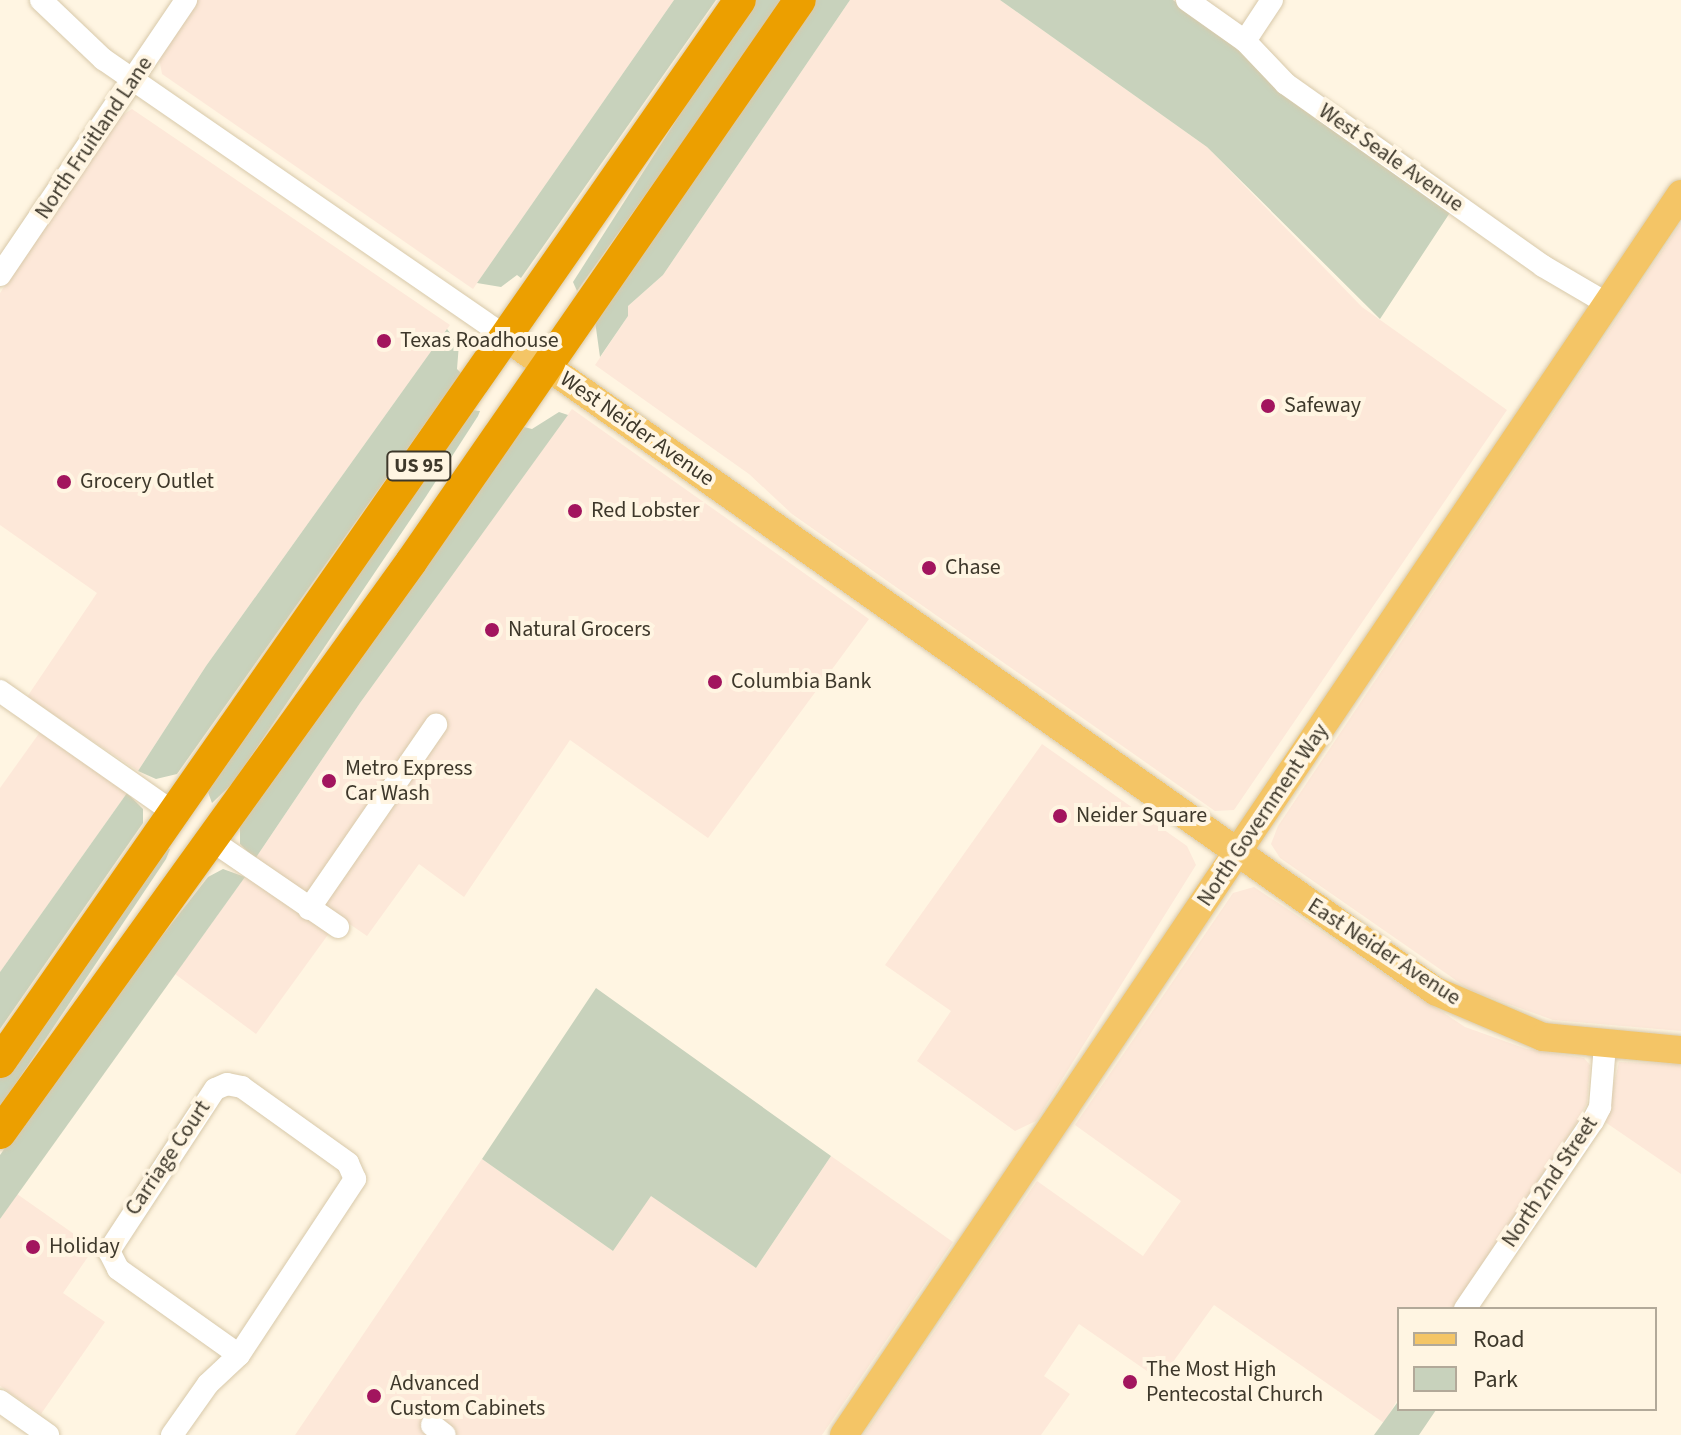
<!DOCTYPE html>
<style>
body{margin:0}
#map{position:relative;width:1681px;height:1435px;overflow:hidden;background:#fff5e2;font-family:"Source Sans 3",sans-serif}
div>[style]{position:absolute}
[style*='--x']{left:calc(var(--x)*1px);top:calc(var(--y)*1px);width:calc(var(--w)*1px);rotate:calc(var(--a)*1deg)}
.commercial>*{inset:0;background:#fde8d9}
.green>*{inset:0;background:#c8d2bc}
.roads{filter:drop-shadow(0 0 2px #d8c9aa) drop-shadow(0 0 2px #d8c9aa)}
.minor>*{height:22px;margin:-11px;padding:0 11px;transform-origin:11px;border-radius:11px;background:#fff}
.major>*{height:28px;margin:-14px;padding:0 14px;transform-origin:14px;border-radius:14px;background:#f4c566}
.highway>*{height:32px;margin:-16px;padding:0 16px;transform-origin:16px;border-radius:16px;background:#ec9f00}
.dots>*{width:22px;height:22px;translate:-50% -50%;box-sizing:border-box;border:4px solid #fff5e2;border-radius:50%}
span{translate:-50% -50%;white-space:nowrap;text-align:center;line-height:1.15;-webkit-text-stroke:8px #fff5e2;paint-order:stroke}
.shield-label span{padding:2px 6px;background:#fff5e2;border:2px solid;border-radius:6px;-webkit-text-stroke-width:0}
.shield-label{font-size:20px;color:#3e382b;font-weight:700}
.street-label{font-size:22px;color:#3e382b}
.poi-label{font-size:22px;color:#3e382b}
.left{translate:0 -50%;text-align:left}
.legend{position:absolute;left:1397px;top:1307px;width:260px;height:104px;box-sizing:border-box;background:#fff5e2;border:2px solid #b2a999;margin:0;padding:10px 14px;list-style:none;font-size:24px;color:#3e382b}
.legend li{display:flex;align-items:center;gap:16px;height:40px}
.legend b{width:40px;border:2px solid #b2a999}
</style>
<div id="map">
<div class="commercial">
<div style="clip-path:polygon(198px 0,674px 0,473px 289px,162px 74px,159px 58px)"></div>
<div style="clip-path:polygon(850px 0,1000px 0,1207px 147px,1362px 307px,1507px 410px,1234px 810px,1215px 811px,792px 514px,749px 474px,595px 365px,628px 316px,628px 306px,663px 275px)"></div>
<div style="clip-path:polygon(132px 109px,450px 325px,206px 666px,138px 771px,27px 697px,97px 593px,0 525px,0 293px,118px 118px)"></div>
<div style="clip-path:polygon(1681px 223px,1681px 1031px,1553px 1020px,1470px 990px,1280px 858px,1271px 844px,1278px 826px)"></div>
<div style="clip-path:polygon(572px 409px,869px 619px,708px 838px,570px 740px,464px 897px,419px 864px,367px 936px,255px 859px,360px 703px)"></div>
<div style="clip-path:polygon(40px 732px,127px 793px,0 972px,0 788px)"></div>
<div style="clip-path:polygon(1042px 744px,1187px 846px,1196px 865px,1036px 1121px,1015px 1131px,917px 1061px,951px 1011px,885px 965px)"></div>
<div style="clip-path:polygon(245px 877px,330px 932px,256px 1034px,175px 974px)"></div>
<div style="clip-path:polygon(1254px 887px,1465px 1027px,1527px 1049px,1584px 1058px,1590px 1065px,1587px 1103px,1578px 1121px,1452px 1309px,1399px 1309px,1399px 1397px,1384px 1423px,1214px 1305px,1160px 1380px,1079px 1324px,1044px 1376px,1070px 1394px,1041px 1435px,864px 1435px,1037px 1181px,1143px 1256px,1181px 1201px,1075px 1125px,1233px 893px)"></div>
<div style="clip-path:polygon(1619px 1062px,1681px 1064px,1681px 1174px,1605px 1122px)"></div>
<div style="clip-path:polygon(831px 1156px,953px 1242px,822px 1435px,295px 1435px,482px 1159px,613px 1251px,651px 1195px,756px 1268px)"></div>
<div style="clip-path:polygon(17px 1194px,94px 1248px,63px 1293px,105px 1322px,41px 1414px,0 1386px,0 1219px)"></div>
</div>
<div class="green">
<div style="clip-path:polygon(674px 0,716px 0,521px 278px,517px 275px,501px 287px,477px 283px)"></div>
<div style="clip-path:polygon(753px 0,784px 0,577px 291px,573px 282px)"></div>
<div style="clip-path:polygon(814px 0,850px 0,663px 275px,628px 306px,628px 316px,600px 357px,595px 321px)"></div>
<div style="clip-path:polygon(1000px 0,1173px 0,1453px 208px,1380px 319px,1207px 147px)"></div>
<div style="clip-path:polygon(447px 329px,459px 344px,457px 369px,461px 373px,177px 774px,156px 779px,138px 771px,206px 666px)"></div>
<div style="clip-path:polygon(471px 410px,480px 411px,478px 416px,425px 498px,233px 783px,212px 803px,208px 792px,214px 780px)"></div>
<div style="clip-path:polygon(559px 412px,568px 415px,360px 703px,255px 859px,240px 844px,240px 824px,524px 427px,532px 429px)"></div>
<div style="clip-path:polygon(127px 793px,143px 809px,143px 823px,0 1029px,0 972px)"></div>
<div style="clip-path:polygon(165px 848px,170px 849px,166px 859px,0 1107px,0 1075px)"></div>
<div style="clip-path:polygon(223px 869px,245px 877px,0 1219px,0 1155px,81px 1040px,208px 877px)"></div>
<div style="clip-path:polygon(596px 988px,831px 1156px,756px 1268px,651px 1196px,613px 1251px,482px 1159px)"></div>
<div style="clip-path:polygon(1397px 1403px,1399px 1409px,1436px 1410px,1419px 1435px,1374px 1435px)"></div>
</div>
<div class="roads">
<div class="minor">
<div style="--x:41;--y:0;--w:86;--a:43.6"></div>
<div style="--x:103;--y:59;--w:491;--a:34.6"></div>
<div style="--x:1187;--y:0;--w:71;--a:35.3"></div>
<div style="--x:1245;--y:41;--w:59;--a:46.4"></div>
<div style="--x:1286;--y:84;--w:315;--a:35.3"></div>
<div style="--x:1543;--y:266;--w:73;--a:30.4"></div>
<div style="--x:1245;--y:41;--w:49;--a:-56.6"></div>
<div style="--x:0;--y:275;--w:332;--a:-55.9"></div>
<div style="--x:0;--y:691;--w:213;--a:35"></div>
<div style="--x:211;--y:840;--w:154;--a:34.4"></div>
<div style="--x:309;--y:909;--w:224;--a:-55.4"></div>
<div style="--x:1465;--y:1309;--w:227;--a:-55.8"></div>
<div style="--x:1593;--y:1121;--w:16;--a:-63"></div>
<div style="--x:1600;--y:1107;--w:62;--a:-85.4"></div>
<div style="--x:0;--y:1401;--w:59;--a:35.3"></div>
<div style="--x:432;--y:1425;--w:16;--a:38"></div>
<div style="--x:172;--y:1435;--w:62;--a:-54.8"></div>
<div style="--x:208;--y:1384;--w:42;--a:-43.1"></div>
<div style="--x:239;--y:1355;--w:211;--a:-56.6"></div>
<div style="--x:355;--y:1179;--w:17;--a:-114"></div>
<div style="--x:348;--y:1163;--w:130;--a:-144.4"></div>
<div style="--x:242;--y:1087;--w:15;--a:-169"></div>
<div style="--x:227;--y:1084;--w:13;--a:157"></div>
<div style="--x:215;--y:1089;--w:194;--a:123.2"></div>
<div style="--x:109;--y:1251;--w:20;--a:63"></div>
<div style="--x:118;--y:1269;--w:148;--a:35.4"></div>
</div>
<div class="major">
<div style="--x:507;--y:338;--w:1135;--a:35.13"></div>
<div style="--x:1435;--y:991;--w:117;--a:23.1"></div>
<div style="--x:1543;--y:1037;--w:139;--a:5.4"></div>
<div style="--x:844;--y:1435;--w:1497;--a:-56"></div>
</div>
<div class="highway">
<div style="--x:0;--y:1062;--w:1294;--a:-55.13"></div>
<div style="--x:0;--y:1133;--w:704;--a:-54.25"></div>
<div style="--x:411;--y:562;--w:683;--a:-55.31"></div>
</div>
</div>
<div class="dots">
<div style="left:384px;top:341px;background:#a2155e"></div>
<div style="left:1268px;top:406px;background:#a2155e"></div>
<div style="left:64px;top:482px;background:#a2155e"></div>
<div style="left:575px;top:511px;background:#a2155e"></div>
<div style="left:929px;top:568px;background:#a2155e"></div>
<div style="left:492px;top:630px;background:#a2155e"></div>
<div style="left:715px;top:682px;background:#a2155e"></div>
<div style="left:329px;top:781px;background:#a2155e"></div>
<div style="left:1060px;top:816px;background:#a2155e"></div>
<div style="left:33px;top:1247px;background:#a2155e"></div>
<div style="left:1130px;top:1382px;background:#a2155e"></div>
<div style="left:374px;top:1396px;background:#a2155e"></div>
</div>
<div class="shield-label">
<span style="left:419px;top:466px">US 95</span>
</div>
<div class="street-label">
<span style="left:94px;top:138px;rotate:-56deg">North Fruitland Lane</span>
<span style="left:1391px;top:158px;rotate:35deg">West Seale Avenue</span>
<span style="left:637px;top:429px;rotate:35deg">West Neider Avenue</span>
<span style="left:1263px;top:815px;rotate:-56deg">North Government Way</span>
<span style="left:1384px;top:952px;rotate:33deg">East Neider Avenue</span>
<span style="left:168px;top:1158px;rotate:-56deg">Carriage Court</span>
<span style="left:1550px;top:1182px;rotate:-56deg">North 2nd Street</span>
</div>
<div class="poi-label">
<span class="left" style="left:400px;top:341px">Texas Roadhouse</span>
<span class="left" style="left:1284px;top:406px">Safeway</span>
<span class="left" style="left:80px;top:482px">Grocery Outlet</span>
<span class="left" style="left:591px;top:511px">Red Lobster</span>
<span class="left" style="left:945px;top:568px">Chase</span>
<span class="left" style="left:508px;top:630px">Natural Grocers</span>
<span class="left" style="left:731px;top:682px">Columbia Bank</span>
<span class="left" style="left:345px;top:781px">Metro Express<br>Car Wash</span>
<span class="left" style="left:1076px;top:816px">Neider Square</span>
<span class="left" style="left:49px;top:1247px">Holiday</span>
<span class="left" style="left:1146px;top:1382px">The Most High<br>Pentecostal Church</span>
<span class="left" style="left:390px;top:1396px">Advanced<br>Custom Cabinets</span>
</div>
<ul class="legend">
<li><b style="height:10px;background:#f4c566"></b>Road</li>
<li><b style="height:22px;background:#c8d2bc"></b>Park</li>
</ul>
</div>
